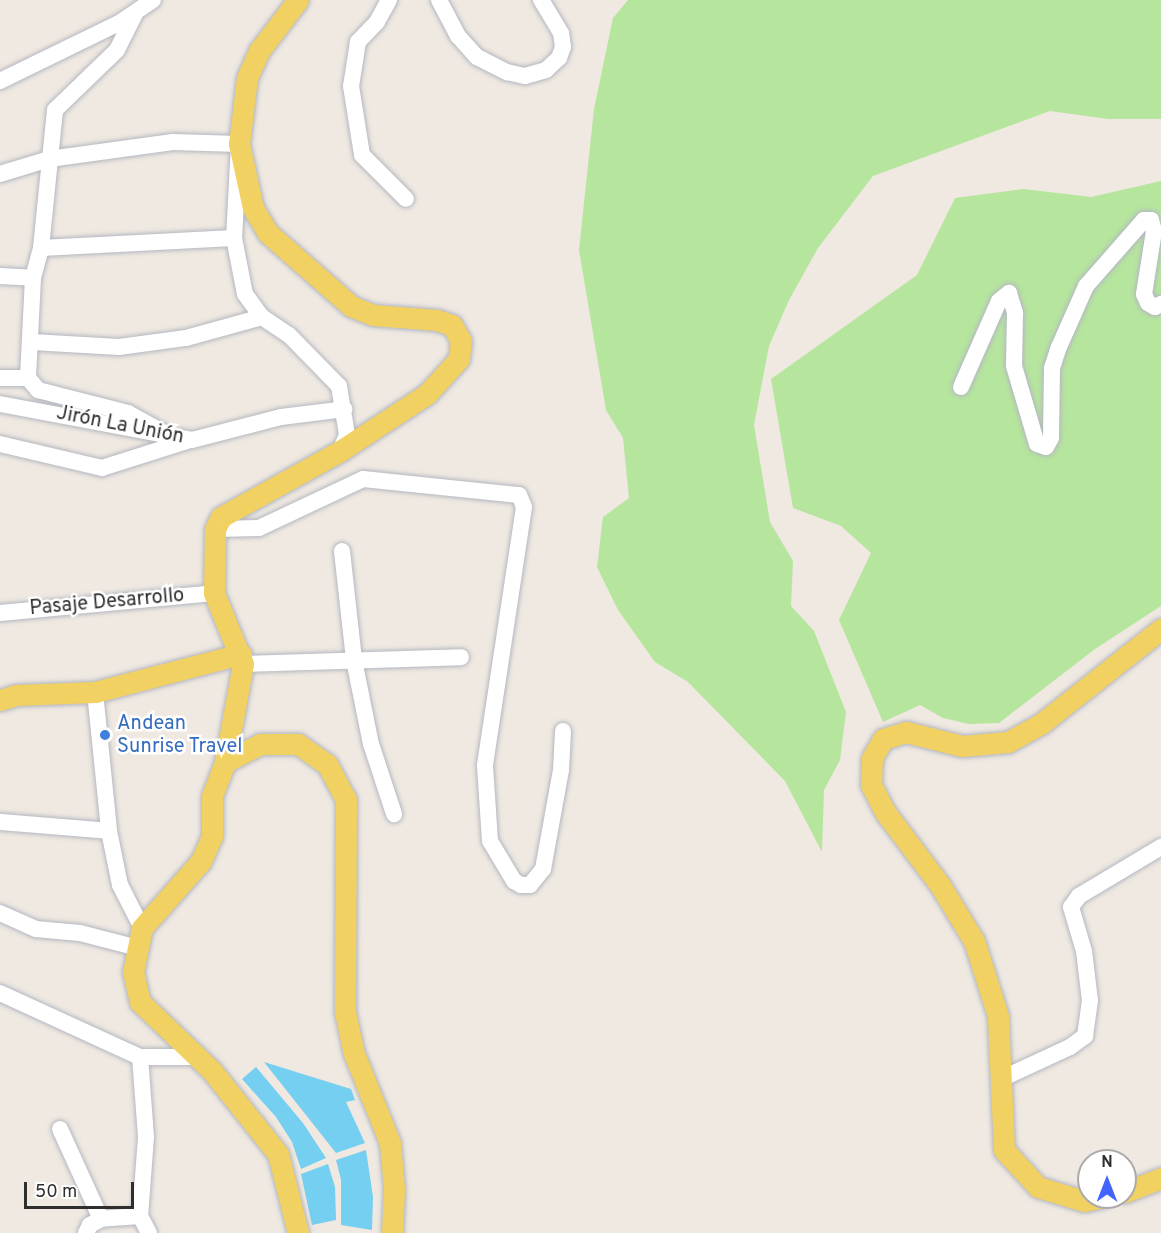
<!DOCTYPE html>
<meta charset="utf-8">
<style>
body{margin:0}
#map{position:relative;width:1161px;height:1233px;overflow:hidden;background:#efe9e1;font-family:Overpass,sans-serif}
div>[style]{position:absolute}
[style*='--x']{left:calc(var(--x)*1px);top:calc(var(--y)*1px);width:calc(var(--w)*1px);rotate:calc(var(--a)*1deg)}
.green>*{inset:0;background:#b6e59e}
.water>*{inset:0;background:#75cff0}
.roads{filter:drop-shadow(0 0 2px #b4b7c1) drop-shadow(0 0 2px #b4b7c1)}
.minor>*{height:16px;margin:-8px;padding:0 8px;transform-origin:8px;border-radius:8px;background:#fff}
.major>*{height:21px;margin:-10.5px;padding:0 10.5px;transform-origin:10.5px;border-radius:10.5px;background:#f2d163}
.dots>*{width:16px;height:16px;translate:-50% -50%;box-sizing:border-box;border:3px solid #fff;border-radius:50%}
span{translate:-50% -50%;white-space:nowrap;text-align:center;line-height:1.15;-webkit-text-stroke:5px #fff;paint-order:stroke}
.street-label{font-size:20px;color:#2e2e2e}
.shop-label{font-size:20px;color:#366cbe}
.left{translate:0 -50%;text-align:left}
.north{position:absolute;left:1077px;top:1149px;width:60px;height:60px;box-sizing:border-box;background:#fff;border:2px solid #ababab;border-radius:50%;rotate:0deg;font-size:16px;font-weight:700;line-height:24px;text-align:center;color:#2e2e2e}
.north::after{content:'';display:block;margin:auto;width:21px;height:27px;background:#4264fb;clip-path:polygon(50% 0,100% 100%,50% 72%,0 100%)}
.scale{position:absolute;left:24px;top:1182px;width:110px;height:27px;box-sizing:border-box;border:3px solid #2e2e2e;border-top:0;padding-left:8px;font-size:18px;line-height:21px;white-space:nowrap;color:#2e2e2e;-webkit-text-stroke:4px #fff;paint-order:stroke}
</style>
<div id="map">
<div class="green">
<div style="clip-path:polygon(628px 0,1161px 0,1161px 119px,1108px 119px,1050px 111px,873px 176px,818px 248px,789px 300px,769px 346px,754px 425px,770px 522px,793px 561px,791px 606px,814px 631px,846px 712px,840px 760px,824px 790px,822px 852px,785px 781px,688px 682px,655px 662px,618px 610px,597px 567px,603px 517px,629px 498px,623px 438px,606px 410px,579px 250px,594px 109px,613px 18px)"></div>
<div style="clip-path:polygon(1161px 181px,1161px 606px,1095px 649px,999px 723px,969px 724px,943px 718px,920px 705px,883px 722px,839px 620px,871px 553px,841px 526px,793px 508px,771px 379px,917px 275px,955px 198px,1023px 189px,1091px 197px)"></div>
</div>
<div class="water">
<div style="clip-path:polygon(264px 1062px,351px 1089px,355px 1100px,346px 1102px,365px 1143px,336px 1153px)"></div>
<div style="clip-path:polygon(256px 1067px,303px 1123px,326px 1158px,301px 1169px,292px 1142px,276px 1117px,242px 1079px)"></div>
<div style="clip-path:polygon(366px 1150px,373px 1197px,372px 1230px,341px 1225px,341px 1180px,336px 1160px)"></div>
<div style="clip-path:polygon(328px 1164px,335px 1187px,336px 1220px,312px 1225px,301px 1174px)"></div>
</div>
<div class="roads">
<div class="minor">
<div style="--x:389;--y:0;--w:25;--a:119"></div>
<div style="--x:377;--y:22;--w:28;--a:134"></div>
<div style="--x:358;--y:42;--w:45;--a:99"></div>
<div style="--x:351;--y:86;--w:70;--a:80.9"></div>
<div style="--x:362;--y:155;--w:62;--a:45"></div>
<div style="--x:439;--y:0;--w:41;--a:62.2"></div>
<div style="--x:458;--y:36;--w:28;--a:48"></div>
<div style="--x:477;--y:57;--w:34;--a:27"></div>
<div style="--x:507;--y:72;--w:18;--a:13"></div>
<div style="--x:525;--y:76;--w:22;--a:-16"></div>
<div style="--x:546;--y:70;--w:18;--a:-43"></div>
<div style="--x:559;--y:58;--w:12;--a:-70"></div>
<div style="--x:563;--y:47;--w:14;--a:-98"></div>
<div style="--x:561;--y:33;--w:39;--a:-121"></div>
<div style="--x:135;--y:14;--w:40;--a:116.6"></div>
<div style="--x:117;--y:50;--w:86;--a:135.9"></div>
<div style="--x:55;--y:110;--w:139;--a:95.8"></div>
<div style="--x:41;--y:248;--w:31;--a:105"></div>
<div style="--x:33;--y:278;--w:100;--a:92.9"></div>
<div style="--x:28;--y:378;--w:16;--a:50"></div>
<div style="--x:38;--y:390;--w:93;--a:14.3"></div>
<div style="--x:128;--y:413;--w:46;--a:28.8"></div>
<div style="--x:0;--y:81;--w:132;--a:-26"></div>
<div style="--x:119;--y:23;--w:41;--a:-34.1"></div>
<div style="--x:0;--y:174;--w:51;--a:-17"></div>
<div style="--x:49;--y:159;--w:125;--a:-7.8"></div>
<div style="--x:173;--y:142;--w:66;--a:1.7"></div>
<div style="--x:239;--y:144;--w:94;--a:93"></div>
<div style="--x:234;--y:238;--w:57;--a:78.9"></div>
<div style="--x:245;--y:294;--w:29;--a:54"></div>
<div style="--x:262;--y:317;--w:32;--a:34"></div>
<div style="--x:289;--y:335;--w:71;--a:45.6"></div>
<div style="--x:339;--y:386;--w:50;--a:80.7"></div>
<div style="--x:347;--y:435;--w:17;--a:114"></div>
<div style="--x:41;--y:248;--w:193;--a:-3"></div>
<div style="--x:0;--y:276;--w:33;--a:3"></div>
<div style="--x:32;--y:342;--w:87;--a:3.3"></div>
<div style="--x:119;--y:347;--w:68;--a:-7.7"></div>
<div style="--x:186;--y:338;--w:79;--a:-15.4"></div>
<div style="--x:0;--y:378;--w:28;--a:0"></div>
<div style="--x:961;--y:387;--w:94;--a:-66.2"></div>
<div style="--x:999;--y:301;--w:13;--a:-39"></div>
<div style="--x:1009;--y:293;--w:21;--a:73"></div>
<div style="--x:1015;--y:313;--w:53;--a:91.1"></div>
<div style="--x:1014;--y:366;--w:81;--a:73.6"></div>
<div style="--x:1037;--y:444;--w:9;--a:18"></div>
<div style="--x:1046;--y:447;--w:10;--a:-61"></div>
<div style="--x:1051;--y:438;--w:70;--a:-89.2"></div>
<div style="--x:1052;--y:368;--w:22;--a:-72"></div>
<div style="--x:1059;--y:347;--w:67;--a:-66.1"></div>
<div style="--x:1086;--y:286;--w:88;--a:-48.7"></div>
<div style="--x:1144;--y:220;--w:7;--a:0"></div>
<div style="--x:1151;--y:220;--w:11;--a:75"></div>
<div style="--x:1154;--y:231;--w:64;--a:99"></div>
<div style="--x:1144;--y:294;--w:10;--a:66"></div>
<div style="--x:1148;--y:303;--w:8;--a:30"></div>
<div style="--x:1155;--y:307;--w:7;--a:-27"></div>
<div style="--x:0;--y:404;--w:195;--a:10.6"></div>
<div style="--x:192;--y:440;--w:92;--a:-14.5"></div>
<div style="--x:281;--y:417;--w:64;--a:-7.1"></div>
<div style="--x:0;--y:444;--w:105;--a:13.2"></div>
<div style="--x:102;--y:468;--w:89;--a:-17.6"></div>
<div style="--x:215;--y:529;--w:44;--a:-1.3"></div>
<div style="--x:259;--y:528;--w:115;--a:-25.2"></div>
<div style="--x:363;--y:479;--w:157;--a:5.9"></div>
<div style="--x:519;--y:495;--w:13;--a:67"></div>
<div style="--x:524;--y:507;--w:262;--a:98.6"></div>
<div style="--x:485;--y:766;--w:75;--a:86.2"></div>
<div style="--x:490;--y:841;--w:47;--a:59"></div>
<div style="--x:514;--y:881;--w:8;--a:30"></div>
<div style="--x:521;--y:885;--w:9;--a:0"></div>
<div style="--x:530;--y:885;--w:21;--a:-51"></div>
<div style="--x:543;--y:869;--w:101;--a:-79.7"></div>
<div style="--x:561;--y:770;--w:39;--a:-87"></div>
<div style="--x:342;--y:551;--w:110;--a:83.7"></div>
<div style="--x:354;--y:660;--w:86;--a:78.6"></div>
<div style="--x:371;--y:744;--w:74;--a:71.8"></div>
<div style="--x:0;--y:613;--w:215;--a:-5.3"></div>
<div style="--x:243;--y:664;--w:218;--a:-1.8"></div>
<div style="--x:95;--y:692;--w:140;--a:84.2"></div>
<div style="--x:109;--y:831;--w:55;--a:78.5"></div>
<div style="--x:120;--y:885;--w:48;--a:62.9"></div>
<div style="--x:0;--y:822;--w:109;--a:4.7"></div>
<div style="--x:0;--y:913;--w:39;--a:24"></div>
<div style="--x:36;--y:929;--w:44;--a:5.2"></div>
<div style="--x:80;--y:933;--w:60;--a:14.5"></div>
<div style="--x:0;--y:993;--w:154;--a:24.6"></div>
<div style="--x:140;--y:1057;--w:80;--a:85.7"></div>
<div style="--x:146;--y:1137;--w:79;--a:94.3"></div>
<div style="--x:140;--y:1216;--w:39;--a:176"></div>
<div style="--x:101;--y:1219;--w:13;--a:151"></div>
<div style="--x:90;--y:1225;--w:9;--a:117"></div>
<div style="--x:140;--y:1057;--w:57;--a:0"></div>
<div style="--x:1001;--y:1079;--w:76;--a:-24.9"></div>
<div style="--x:1070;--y:1047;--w:19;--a:-36"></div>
<div style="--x:1085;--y:1036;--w:35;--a:-82"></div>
<div style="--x:1090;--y:1001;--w:50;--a:-96.8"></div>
<div style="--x:1084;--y:951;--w:46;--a:-106.5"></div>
<div style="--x:1071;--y:907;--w:14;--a:-54"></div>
<div style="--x:1079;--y:896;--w:96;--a:-30.9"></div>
<div style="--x:60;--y:1129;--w:99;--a:65.5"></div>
<div style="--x:140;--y:1216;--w:19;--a:62"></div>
</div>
<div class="major">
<div style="--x:0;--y:700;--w:17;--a:-17"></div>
<div style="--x:16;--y:695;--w:79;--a:-2.2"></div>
<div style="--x:95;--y:692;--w:151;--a:-14.6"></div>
<div style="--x:225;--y:762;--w:100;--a:-79.6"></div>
<div style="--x:243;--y:664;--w:77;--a:-112.2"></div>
<div style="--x:214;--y:593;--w:64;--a:-89.1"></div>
<div style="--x:215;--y:529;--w:13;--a:-63"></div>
<div style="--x:221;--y:517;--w:136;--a:-29"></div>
<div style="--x:340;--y:451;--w:104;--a:-33.2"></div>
<div style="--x:427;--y:394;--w:47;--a:-47.6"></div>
<div style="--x:459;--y:359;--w:18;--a:-84"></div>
<div style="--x:461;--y:341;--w:18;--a:-119"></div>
<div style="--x:452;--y:325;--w:16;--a:-162"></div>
<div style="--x:437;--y:320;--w:64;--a:-175.5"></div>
<div style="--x:373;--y:315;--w:24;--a:-158"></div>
<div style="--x:351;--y:306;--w:111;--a:-138.7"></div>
<div style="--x:268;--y:233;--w:29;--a:-121"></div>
<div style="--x:253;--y:208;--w:66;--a:-102.3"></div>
<div style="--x:239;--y:144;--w:66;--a:-83.1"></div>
<div style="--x:247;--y:78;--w:30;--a:-66"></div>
<div style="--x:259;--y:51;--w:64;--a:-52.6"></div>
<div style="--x:1125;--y:1192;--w:39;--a:-21"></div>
<div style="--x:1103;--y:1197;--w:19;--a:168"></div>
<div style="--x:1084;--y:1201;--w:48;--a:-163.1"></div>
<div style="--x:1038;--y:1187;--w:50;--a:-132.6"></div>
<div style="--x:1004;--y:1150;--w:134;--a:-92.6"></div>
<div style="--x:998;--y:1016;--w:79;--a:-107.7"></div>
<div style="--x:974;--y:941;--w:66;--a:-121.3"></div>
<div style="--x:940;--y:885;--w:91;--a:-127"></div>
<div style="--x:885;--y:812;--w:30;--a:-117"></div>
<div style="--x:871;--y:785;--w:27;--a:-88"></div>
<div style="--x:872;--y:758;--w:22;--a:-60"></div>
<div style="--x:883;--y:739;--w:24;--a:-17"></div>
<div style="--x:906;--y:732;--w:58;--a:14"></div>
<div style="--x:962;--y:746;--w:46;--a:-5"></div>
<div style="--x:1008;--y:742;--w:39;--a:-29"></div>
<div style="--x:1042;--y:723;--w:152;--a:-38.3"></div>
<div style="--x:298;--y:1233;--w:81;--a:-104.2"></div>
<div style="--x:278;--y:1154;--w:106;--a:-128.5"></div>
<div style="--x:212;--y:1071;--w:100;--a:-136.2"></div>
<div style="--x:140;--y:1002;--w:31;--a:-103"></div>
<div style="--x:133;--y:972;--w:45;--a:-78.4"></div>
<div style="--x:142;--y:928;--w:89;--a:-48.6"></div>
<div style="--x:201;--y:861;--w:27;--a:-66"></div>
<div style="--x:212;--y:836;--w:40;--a:-90"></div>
<div style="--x:212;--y:796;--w:36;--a:-69"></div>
<div style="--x:225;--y:762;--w:39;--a:-27"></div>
<div style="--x:260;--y:744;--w:38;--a:0"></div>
<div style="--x:298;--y:744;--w:35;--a:35"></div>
<div style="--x:327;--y:764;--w:40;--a:62"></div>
<div style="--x:346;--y:799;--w:213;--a:90.3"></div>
<div style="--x:345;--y:1012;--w:40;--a:78"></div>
<div style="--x:353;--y:1051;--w:99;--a:68.1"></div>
<div style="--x:390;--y:1143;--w:46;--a:85"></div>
<div style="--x:394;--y:1189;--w:44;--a:92.6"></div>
</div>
</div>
<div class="dots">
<div style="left:105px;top:735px;background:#3f7fe0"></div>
</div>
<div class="street-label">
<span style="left:120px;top:426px;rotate:11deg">Jirón La Unión</span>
<span style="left:107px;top:603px;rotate:-5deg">Pasaje Desarrollo</span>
</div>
<div class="shop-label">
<span class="left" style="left:117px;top:736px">Andean<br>Sunrise Travel</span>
</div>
<div class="north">N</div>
<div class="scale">50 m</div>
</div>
